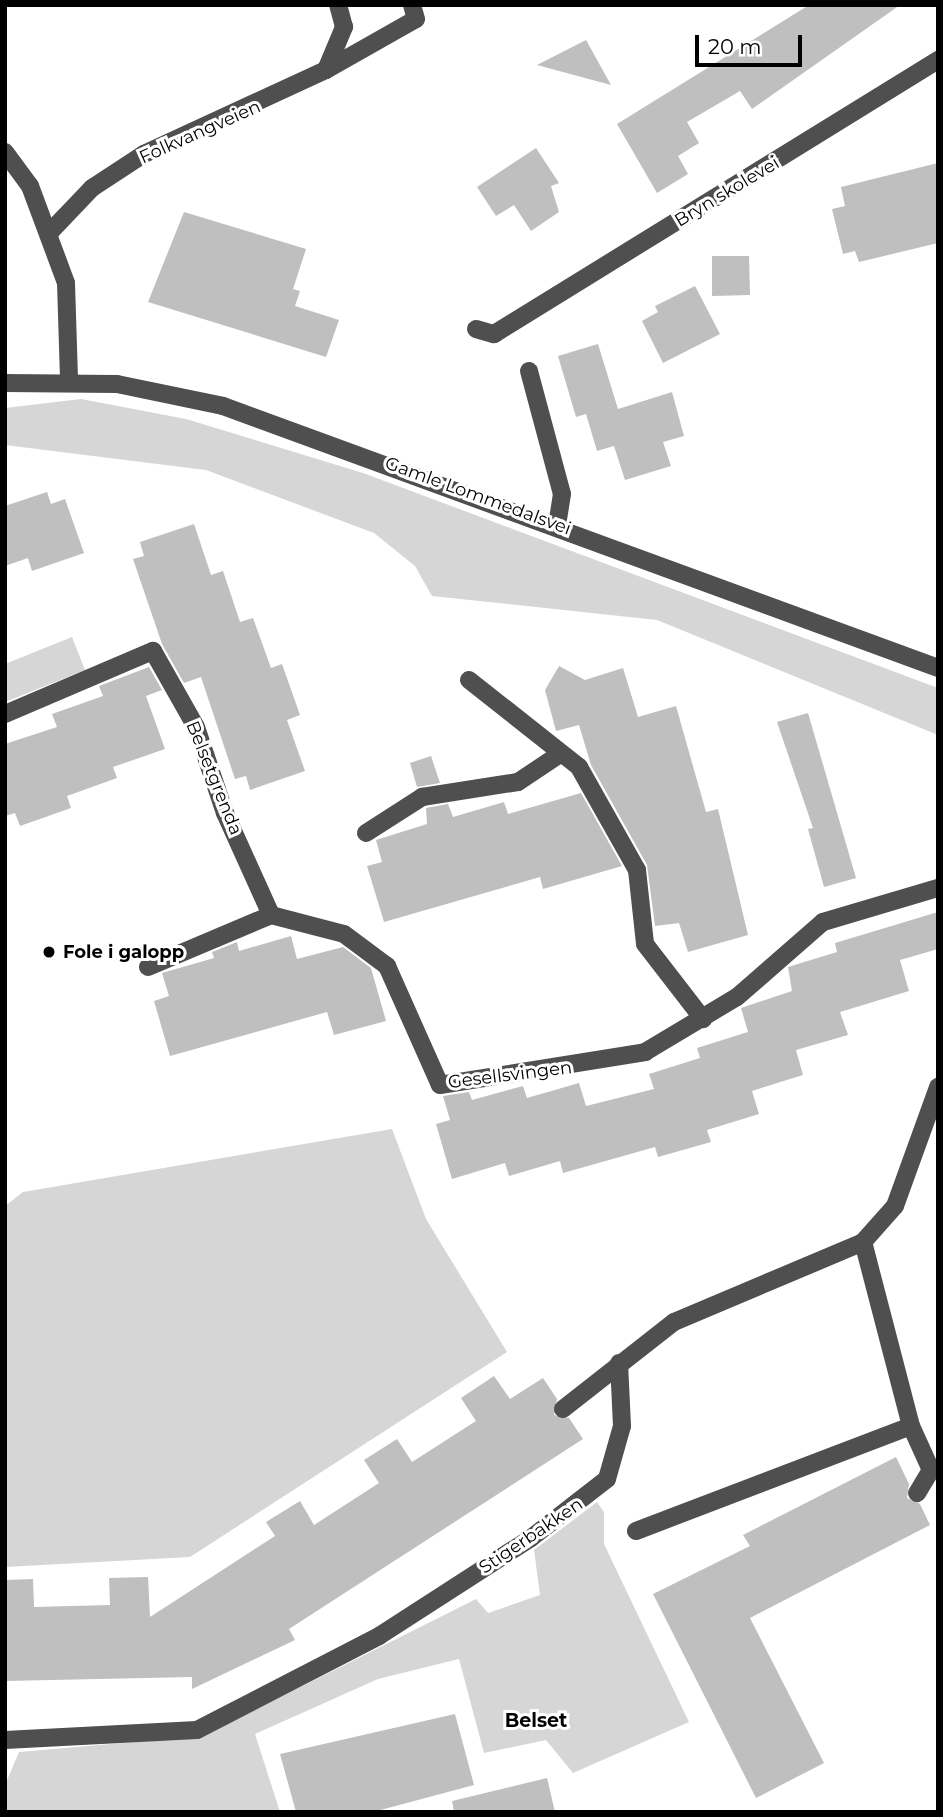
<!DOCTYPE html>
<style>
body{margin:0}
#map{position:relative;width:943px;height:1817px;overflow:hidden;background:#fff;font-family:Montserrat,sans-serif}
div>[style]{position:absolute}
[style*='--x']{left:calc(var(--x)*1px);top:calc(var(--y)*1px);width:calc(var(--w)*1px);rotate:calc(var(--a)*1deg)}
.green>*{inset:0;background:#d6d6d6}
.building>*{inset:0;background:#bfbfbf}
.minor>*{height:18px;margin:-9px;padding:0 9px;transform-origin:9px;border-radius:9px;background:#4f4f4f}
.dots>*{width:19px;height:19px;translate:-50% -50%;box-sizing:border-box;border:4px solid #fff;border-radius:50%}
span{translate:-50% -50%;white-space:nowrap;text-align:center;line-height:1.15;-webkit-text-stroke:6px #fff;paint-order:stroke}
.street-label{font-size:18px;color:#000}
.poi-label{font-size:18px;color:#000;font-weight:700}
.left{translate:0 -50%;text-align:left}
.neighbourhood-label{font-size:19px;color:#000;font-weight:700}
.frame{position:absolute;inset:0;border:7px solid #000;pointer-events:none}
.scale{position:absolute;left:695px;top:35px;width:107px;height:32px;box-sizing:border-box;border:4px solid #000;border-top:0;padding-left:9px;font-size:21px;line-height:24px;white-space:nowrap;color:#000;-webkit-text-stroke:5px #fff;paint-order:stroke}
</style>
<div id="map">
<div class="green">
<div style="clip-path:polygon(81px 399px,186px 419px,363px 473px,938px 688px,938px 735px,657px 620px,432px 596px,415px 566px,374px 533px,206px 470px,5px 445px,5px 408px)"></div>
<div style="clip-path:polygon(72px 637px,85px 670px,5px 702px,5px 664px)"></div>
<div style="clip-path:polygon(392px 1129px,426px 1219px,507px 1352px,190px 1557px,5px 1567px,5px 1206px,23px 1192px)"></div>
<div style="clip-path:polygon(597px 1502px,604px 1512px,604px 1544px,689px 1722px,573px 1773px,546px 1740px,484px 1753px,459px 1659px,378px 1679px,255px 1734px,280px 1812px,5px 1812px,5px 1785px,19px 1752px,203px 1736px,476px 1599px,488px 1613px,540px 1595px,534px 1550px)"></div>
</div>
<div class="building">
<div style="clip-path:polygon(809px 5px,900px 5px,752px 109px,740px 91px,687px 122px,699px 143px,678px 156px,688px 174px,657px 193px,617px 124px)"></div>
<div style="clip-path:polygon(586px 40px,611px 85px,537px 65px)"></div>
<div style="clip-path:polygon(536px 148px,559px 183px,551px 186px,559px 212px,531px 231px,514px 205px,496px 216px,477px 187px)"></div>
<div style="clip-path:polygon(938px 163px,938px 243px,859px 262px,855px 251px,843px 254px,832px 209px,845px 206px,841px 187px)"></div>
<div style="clip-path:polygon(184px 212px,306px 249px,293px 289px,300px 291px,295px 306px,339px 320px,326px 357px,148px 302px)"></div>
<div style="clip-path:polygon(712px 256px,749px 256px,750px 295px,712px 296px)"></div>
<div style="clip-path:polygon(695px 286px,720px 334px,663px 363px,642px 321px,658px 312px,655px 306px)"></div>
<div style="clip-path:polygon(598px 344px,618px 409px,672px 392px,684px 436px,663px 442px,671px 466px,625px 480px,614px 446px,597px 451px,586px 414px,576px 417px,558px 356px)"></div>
<div style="clip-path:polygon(47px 492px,51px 504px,65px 499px,84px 553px,32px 571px,28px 558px,5px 566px,5px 506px)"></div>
<div style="clip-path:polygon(194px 524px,211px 575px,223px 571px,240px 622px,253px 618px,271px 668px,282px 664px,300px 715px,287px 720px,305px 771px,250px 790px,246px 776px,235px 779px,201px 677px,184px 683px,162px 644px,133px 559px,144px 556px,140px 542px)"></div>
<div style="clip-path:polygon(559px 666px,585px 680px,623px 668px,638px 717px,676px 706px,706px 812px,718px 809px,748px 935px,688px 952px,679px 923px,655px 926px,647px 865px,591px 765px,579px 725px,556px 731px,545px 690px)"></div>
<div style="clip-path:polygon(149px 667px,162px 690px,146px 696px,165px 749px,113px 767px,117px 778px,67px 796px,71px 808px,20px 826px,15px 813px,5px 816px,5px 744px,57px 727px,52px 714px,103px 696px,99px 686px)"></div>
<div style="clip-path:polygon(808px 713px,856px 878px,824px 887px,808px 829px,813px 828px,777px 722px)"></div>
<div style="clip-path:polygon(431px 756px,440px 783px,417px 787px,410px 763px)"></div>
<div style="clip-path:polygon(581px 793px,622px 866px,543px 889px,540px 877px,384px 922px,367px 866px,382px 862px,376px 840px,427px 824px,426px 808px,448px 804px,453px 817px,504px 802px,508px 814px)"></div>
<div style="clip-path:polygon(938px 912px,938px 949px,900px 960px,909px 991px,840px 1012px,848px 1035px,796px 1050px,803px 1075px,752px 1091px,759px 1114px,707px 1130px,711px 1142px,658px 1157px,655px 1147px,563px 1173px,560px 1161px,509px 1176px,505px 1163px,452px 1179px,436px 1124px,450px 1120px,443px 1096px,469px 1092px,472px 1100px,523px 1086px,527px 1098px,579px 1083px,586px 1106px,654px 1089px,649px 1074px,700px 1058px,697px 1048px,748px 1032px,741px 1008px,792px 991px,788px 967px,837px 952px,835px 943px)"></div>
<div style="clip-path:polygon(291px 936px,297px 959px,343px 947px,371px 968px,386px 1021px,334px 1035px,327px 1012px,170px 1056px,154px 1001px,169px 996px,162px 973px,214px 958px,212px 952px,237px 942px,239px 951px)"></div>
<div style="clip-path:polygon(494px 1376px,510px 1399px,543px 1378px,557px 1399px,554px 1415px,569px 1418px,583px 1439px,289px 1629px,295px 1640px,192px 1689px,192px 1677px,5px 1681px,5px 1580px,33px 1579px,34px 1607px,110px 1605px,109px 1578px,148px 1577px,150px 1617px,275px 1536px,266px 1522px,300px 1501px,314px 1525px,379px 1483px,364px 1460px,397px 1439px,412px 1462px,476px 1421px,461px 1398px)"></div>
<div style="clip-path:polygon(896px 1457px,909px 1484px,907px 1498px,920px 1504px,930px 1525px,750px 1618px,824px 1763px,756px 1798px,653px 1594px,750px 1546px,743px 1535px)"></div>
<div style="clip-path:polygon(455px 1714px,474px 1785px,373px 1812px,296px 1812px,280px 1754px)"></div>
<div style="clip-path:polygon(547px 1778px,555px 1812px,454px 1812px,452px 1801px)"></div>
</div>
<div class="minor">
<div style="--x:326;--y:70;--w:47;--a:-67.3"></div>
<div style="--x:344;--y:27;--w:23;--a:-105"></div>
<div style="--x:5;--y:152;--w:42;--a:53.7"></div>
<div style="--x:30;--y:186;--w:103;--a:69.6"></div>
<div style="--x:66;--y:283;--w:96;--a:88.2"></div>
<div style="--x:50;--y:232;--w:61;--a:-46.3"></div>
<div style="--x:92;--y:188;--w:62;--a:-33.2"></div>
<div style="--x:144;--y:154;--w:200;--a:-24.8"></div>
<div style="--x:326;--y:70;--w:103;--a:-29.5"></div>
<div style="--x:416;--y:19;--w:15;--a:-106"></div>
<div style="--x:476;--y:329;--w:19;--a:16"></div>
<div style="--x:494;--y:334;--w:522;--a:-31.68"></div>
<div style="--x:529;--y:371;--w:127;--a:75"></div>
<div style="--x:562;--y:494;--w:32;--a:99"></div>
<div style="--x:5;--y:383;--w:112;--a:0.5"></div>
<div style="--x:117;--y:384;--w:108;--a:11.7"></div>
<div style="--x:223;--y:406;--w:761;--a:20.12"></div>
<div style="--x:469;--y:680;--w:140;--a:38.3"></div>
<div style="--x:579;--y:767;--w:118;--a:60.6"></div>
<div style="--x:637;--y:870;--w:74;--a:83.8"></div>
<div style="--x:645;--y:944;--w:95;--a:52.3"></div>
<div style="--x:5;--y:714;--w:161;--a:-23.1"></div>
<div style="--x:153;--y:651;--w:87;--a:60.5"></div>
<div style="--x:196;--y:727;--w:91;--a:71.4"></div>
<div style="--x:225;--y:813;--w:112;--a:65.7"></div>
<div style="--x:271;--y:915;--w:75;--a:14.6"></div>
<div style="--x:344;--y:934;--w:54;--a:36.7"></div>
<div style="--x:387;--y:966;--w:130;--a:66"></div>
<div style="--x:440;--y:1085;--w:208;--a:-9.1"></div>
<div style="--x:645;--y:1052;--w:107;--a:-30.9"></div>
<div style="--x:737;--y:997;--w:114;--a:-41.1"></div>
<div style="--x:823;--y:922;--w:120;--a:-16.5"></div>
<div style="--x:366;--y:833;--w:67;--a:-32.7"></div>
<div style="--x:422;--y:797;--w:97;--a:-8.9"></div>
<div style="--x:518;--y:782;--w:50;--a:-33.7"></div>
<div style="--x:148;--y:967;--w:134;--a:-22.9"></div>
<div style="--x:563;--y:1409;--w:141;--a:-38.1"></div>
<div style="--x:674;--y:1322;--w:205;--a:-22.9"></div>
<div style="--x:863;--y:1242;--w:48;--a:-48.4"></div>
<div style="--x:895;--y:1206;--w:127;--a:-70.1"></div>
<div style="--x:911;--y:1426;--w:48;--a:65.6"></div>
<div style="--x:931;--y:1470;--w:27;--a:121"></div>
<div style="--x:636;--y:1531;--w:294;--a:-20.9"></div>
<div style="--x:911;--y:1426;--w:190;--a:-104.6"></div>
<div style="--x:5;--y:1740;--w:192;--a:-3"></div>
<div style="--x:197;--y:1730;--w:205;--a:-27.3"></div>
<div style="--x:379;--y:1636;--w:181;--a:-32.8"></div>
<div style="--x:531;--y:1538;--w:96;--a:-37.8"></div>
<div style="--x:607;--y:1479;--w:55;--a:-74.2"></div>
<div style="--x:622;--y:1426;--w:63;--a:-92.7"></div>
</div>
<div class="dots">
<div style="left:49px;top:952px;background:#000"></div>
</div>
<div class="street-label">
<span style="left:200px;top:132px;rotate:-24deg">Folkvangveien</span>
<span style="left:727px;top:192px;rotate:-31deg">Bryn skolevei</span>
<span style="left:478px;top:496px;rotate:20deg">Gamle Lommedalsvei</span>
<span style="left:214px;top:778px;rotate:68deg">Belsetgrenda</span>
<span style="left:510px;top:1075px;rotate:-7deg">Gesellsvingen</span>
<span style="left:531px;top:1536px;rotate:-34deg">Stigerbakken</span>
</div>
<div class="poi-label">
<span class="left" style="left:63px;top:952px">Fole i galopp</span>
</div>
<div class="neighbourhood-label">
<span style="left:536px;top:1721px">Belset</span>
</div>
<div class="frame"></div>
<div class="scale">20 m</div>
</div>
